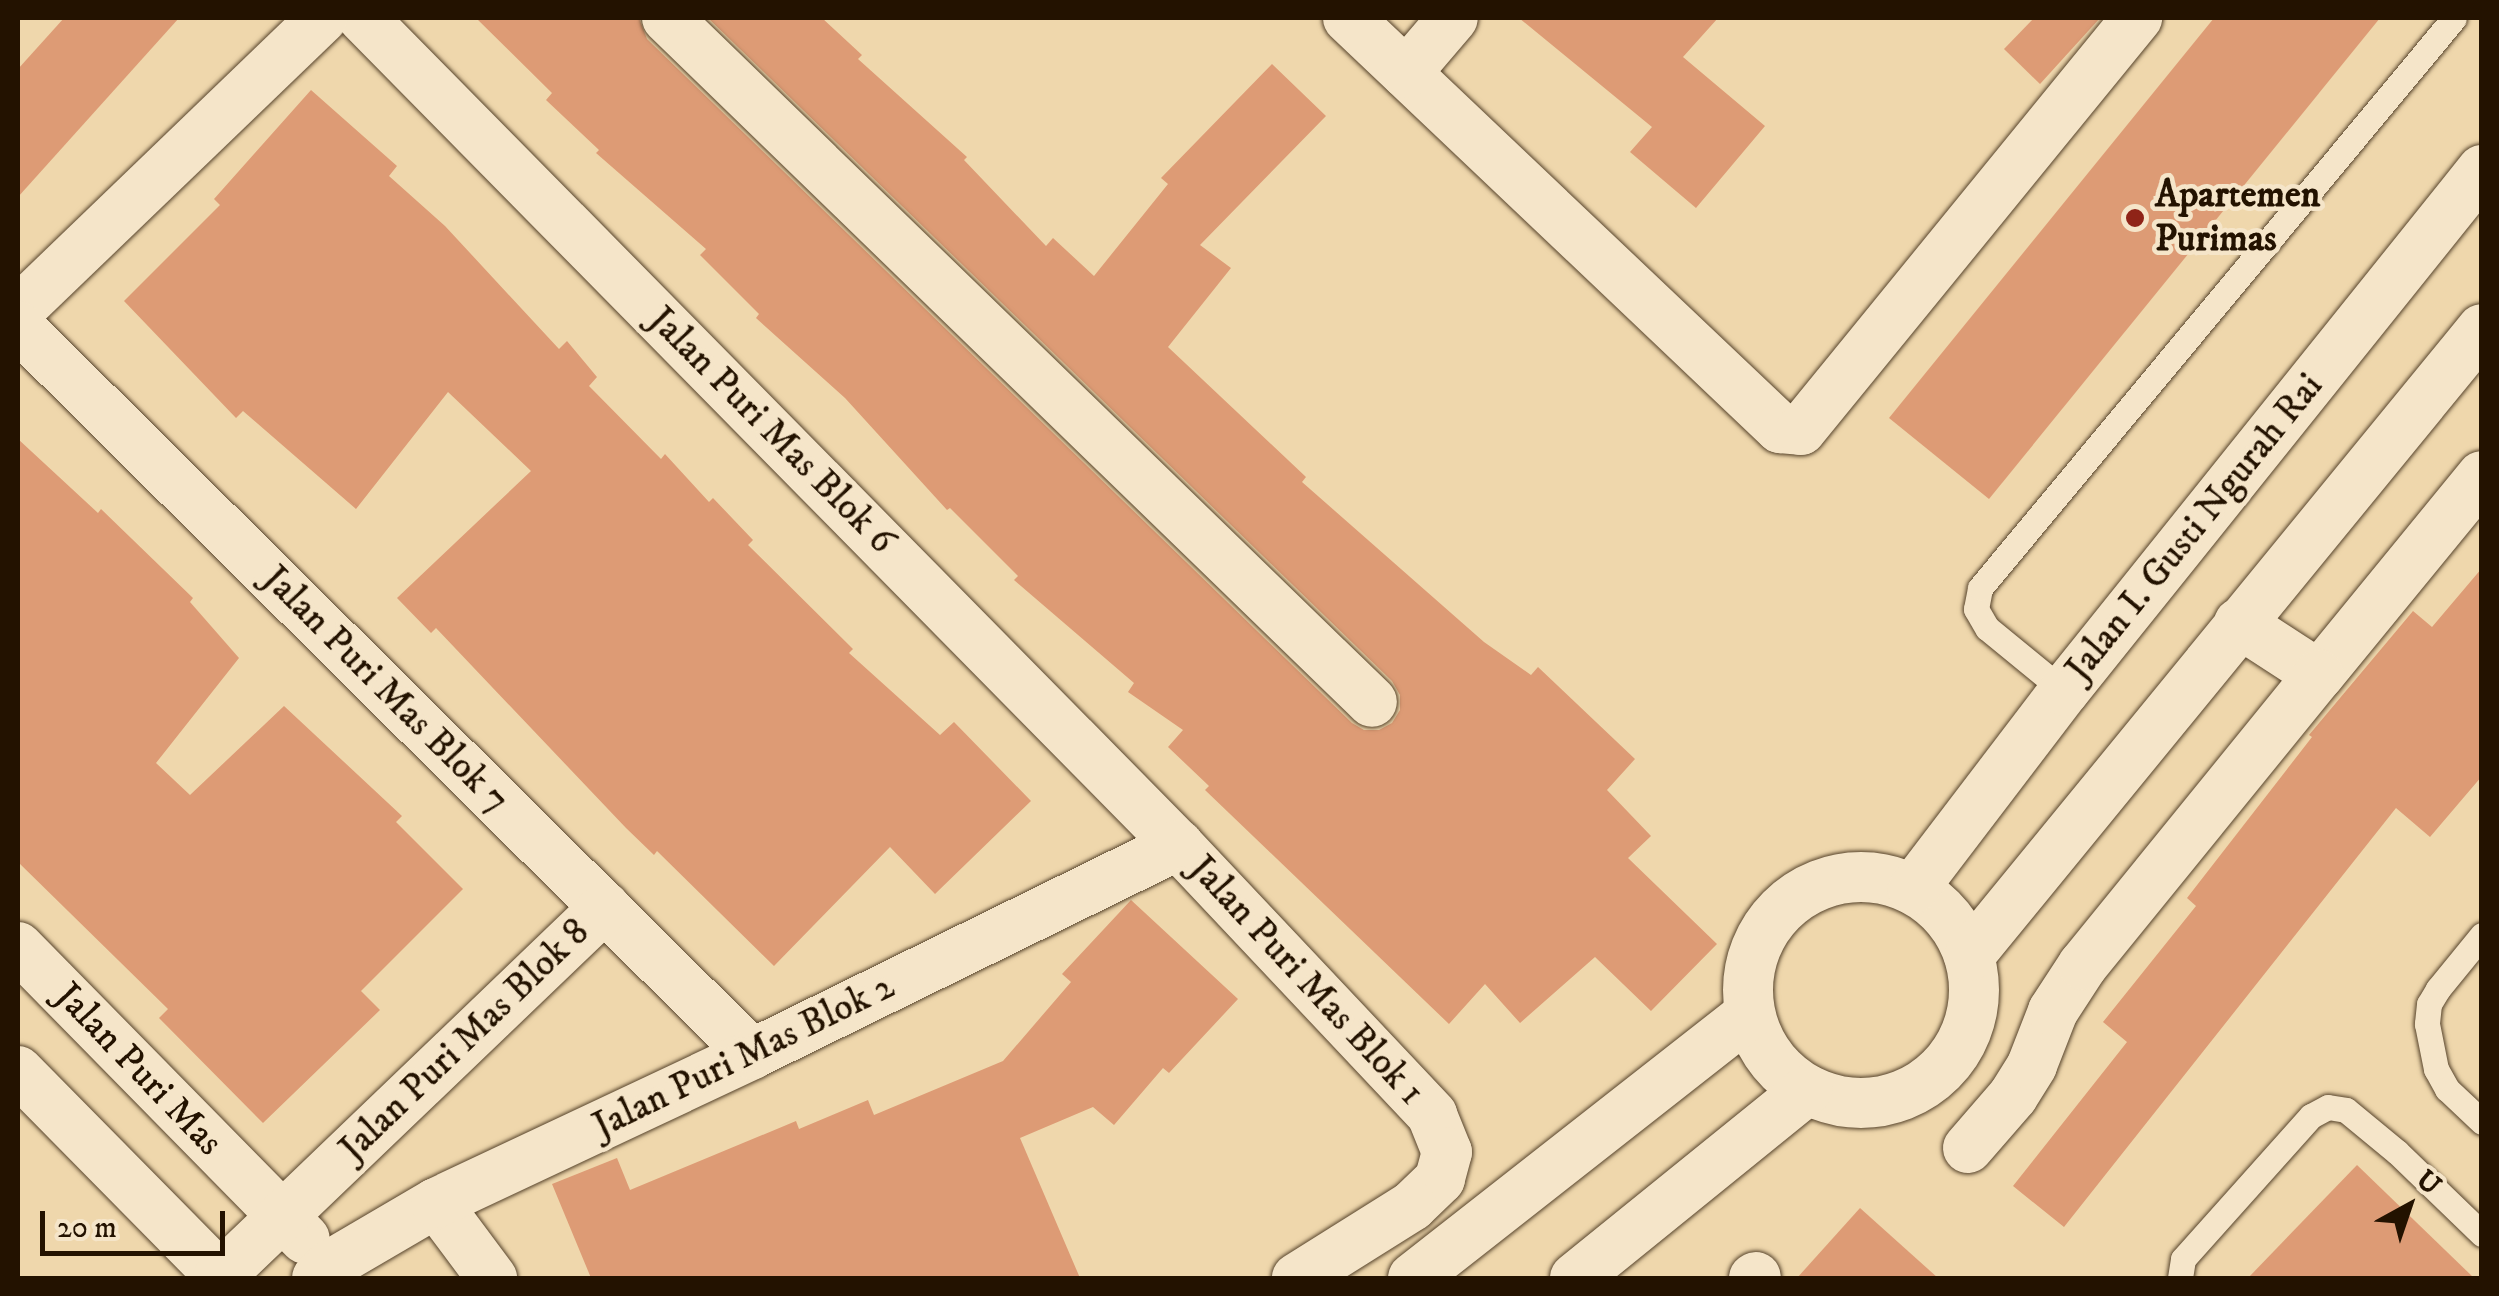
<!DOCTYPE html>
<style>
body{margin:0}
#map{position:relative;width:2499px;height:1296px;overflow:hidden;background:#efd7ac;font-family:"IM FELL DW Pica",serif}
div>[style]{position:absolute}
[style*='--x']{left:calc(var(--x)*1px);top:calc(var(--y)*1px);width:calc(var(--w)*1px);rotate:calc(var(--a)*1deg)}
.building>*{inset:0;background:#dd9b75}
.roads{filter:drop-shadow(0 0 2px #56432b) drop-shadow(0 0 2px #56432b)}
.service>*{height:25px;margin:-12.5px;padding:0 12.5px;transform-origin:12.5px;border-radius:12.5px;background:#f5e5c9}
.minor>*{height:50px;margin:-25px;padding:0 25px;transform-origin:25px;border-radius:25px;background:#f5e5c9}
.minor>.ring{margin:-25px;padding:0;box-sizing:content-box;background:none;border:50px solid #f5e5c9;border-radius:50%}
.dots>*{width:28px;height:28px;translate:-50% -50%;box-sizing:border-box;border:5px solid #f5e5c9;border-radius:50%}
span{translate:-50% -50%;white-space:nowrap;text-align:center;line-height:1.15;-webkit-text-stroke:9px #f5e5c9;paint-order:stroke}
.poi-label{font-size:38px;color:#231200;font-weight:700}
.left{translate:0 -50%;text-align:left}
.street-label{font-size:38px;color:#231200}
.frame{position:absolute;inset:0;border:20px solid #231200;pointer-events:none}
.north{position:absolute;left:2359px;top:1156px;width:100px;height:100px;-webkit-text-stroke:8px #f5e5c9;paint-order:stroke;rotate:40deg;font-size:28px;font-weight:700;line-height:40px;text-align:center;color:#231200}
.north::after{content:'';display:block;margin:auto;width:35px;height:45px;background:#231200;clip-path:polygon(50% 0,100% 100%,50% 72%,0 100%)}
.scale{position:absolute;left:40px;top:1211px;width:185px;height:45px;box-sizing:border-box;border:5px solid #231200;border-top:0;padding-left:12px;font-size:30px;line-height:35px;white-space:nowrap;color:#231200;-webkit-text-stroke:8px #f5e5c9;paint-order:stroke}
</style>
<div id="map">
<div class="building">
<div style="clip-path:polygon(64px 18px,179px 18px,18px 197px,18px 69px)"></div>
<div style="clip-path:polygon(476px 18px,639px 18px,647px 39px,1352px 723px,1364px 730px,1379px 730px,1392px 723px,1400px 710px,1400px 695px,1392px 681px,708px 18px,822px 18px,862px 55px,858px 59px,967px 157px,964px 160px,1046px 246px,1053px 238px,1094px 276px,1168px 184px,1161px 178px,1272px 64px,1326px 116px,1200px 245px,1231px 268px,1168px 347px,1306px 477px,1302px 482px,1484px 642px,1531px 675px,1538px 667px,1635px 759px,1607px 790px,1651px 836px,1628px 858px,1717px 944px,1651px 1011px,1595px 957px,1520px 1023px,1485px 984px,1449px 1024px,1205px 790px,1209px 786px,1168px 747px,1183px 730px,1128px 692px,1134px 683px,1014px 580px,1018px 576px,950px 508px,947px 510px,845px 398px,756px 318px,759px 314px,700px 255px,706px 249px,596px 153px,599px 150px,546px 100px,552px 93px)"></div>
<div style="clip-path:polygon(1519px 18px,1718px 18px,1683px 57px,1765px 126px,1696px 208px,1630px 152px,1652px 127px)"></div>
<div style="clip-path:polygon(2034px 18px,2100px 18px,2040px 84px,2004px 49px)"></div>
<div style="clip-path:polygon(2214px 18px,2380px 18px,1989px 499px,1889px 418px)"></div>
<div style="clip-path:polygon(311px 90px,397px 166px,389px 176px,445px 226px,559px 349px,567px 341px,597px 377px,589px 386px,661px 459px,665px 454px,709px 502px,713px 498px,753px 540px,748px 545px,853px 649px,849px 653px,940px 735px,954px 722px,1031px 801px,935px 894px,890px 847px,774px 966px,657px 851px,654px 855px,626px 828px,436px 628px,431px 633px,397px 598px,531px 471px,448px 392px,356px 509px,243px 411px,236px 418px,124px 301px,220px 205px,214px 199px)"></div>
<div style="clip-path:polygon(18px 439px,98px 513px,101px 509px,193px 598px,190px 602px,239px 658px,156px 763px,190px 795px,284px 706px,402px 816px,396px 822px,463px 889px,361px 991px,380px 1010px,263px 1123px,159px 1018px,168px 1009px,18px 862px)"></div>
<div style="clip-path:polygon(2482px 568px,2482px 776px,2430px 837px,2396px 808px,2064px 1227px,2013px 1186px,2127px 1042px,2103px 1022px,2196px 906px,2187px 898px,2312px 737px,2309px 735px,2413px 611px,2432px 627px)"></div>
<div style="clip-path:polygon(1131px 900px,1238px 999px,1169px 1073px,1163px 1068px,1114px 1125px,1093px 1107px,1020px 1138px,1080px 1278px,591px 1278px,552px 1184px,617px 1158px,630px 1190px,796px 1121px,799px 1129px,868px 1100px,874px 1115px,1003px 1061px,1071px 982px,1062px 974px)"></div>
<div style="clip-path:polygon(2357px 1165px,2474px 1278px,2248px 1278px)"></div>
<div style="clip-path:polygon(1860px 1208px,1938px 1278px,1797px 1278px)"></div>
</div>
<div class="roads">
<div class="service">
<div style="--x:2064;--y:691;--w:99;--a:-140.7"></div>
<div style="--x:1987;--y:628;--w:22;--a:-120"></div>
<div style="--x:1976;--y:609;--w:21;--a:-79"></div>
<div style="--x:1980;--y:588;--w:741;--a:-50.25"></div>
<div style="--x:2482;--y:935;--w:70;--a:129.2"></div>
<div style="--x:2438;--y:989;--w:17;--a:121"></div>
<div style="--x:2429;--y:1004;--w:20;--a:96"></div>
<div style="--x:2427;--y:1024;--w:46;--a:78.7"></div>
<div style="--x:2436;--y:1069;--w:23;--a:61"></div>
<div style="--x:2447;--y:1089;--w:48;--a:43.3"></div>
<div style="--x:2180;--y:1278;--w:19;--a:-81"></div>
<div style="--x:2183;--y:1259;--w:192;--a:-48.2"></div>
<div style="--x:2311;--y:1116;--w:19;--a:-28"></div>
<div style="--x:2328;--y:1107;--w:18;--a:9"></div>
<div style="--x:2346;--y:1110;--w:66;--a:39.5"></div>
<div style="--x:2397;--y:1152;--w:118;--a:44"></div>
</div>
<div class="minor">
<div style="--x:363;--y:18;--w:1161;--a:45.42"></div>
<div style="--x:1178;--y:845;--w:371;--a:46.7"></div>
<div style="--x:1432;--y:1115;--w:40;--a:68"></div>
<div style="--x:1447;--y:1152;--w:28;--a:105"></div>
<div style="--x:1440;--y:1179;--w:39;--a:136"></div>
<div style="--x:1412;--y:1206;--w:136;--a:147.9"></div>
<div style="--x:667;--y:18;--w:982;--a:44.13"></div>
<div style="--x:1348;--y:18;--w:596;--a:43.5"></div>
<div style="--x:1780;--y:428;--w:21;--a:5"></div>
<div style="--x:1801;--y:430;--w:532;--a:-50.8"></div>
<div style="--x:1406;--y:73;--w:72;--a:-49.5"></div>
<div style="--x:18;--y:311;--w:422;--a:-43.9"></div>
<div style="--x:18;--y:326;--w:1034;--a:44.76"></div>
<div style="--x:2239;--y:623;--w:95;--a:33"></div>
<div style="--x:2319;--y:675;--w:257;--a:-50.7"></div>
<div class="ring" style="left:1748px;top:877px;width:176px;height:176px"></div>
<div style="--x:1913;--y:889;--w:249;--a:-52.7"></div>
<div style="--x:2064;--y:691;--w:668;--a:-51.26"></div>
<div style="--x:18;--y:947;--w:409;--a:45.5"></div>
<div style="--x:1969;--y:956;--w:810;--a:-50.71"></div>
<div style="--x:18;--y:1071;--w:291;--a:45.4"></div>
<div style="--x:1968;--y:1148;--w:69;--a:-49.1"></div>
<div style="--x:2013;--y:1096;--w:36;--a:-58"></div>
<div style="--x:2032;--y:1065;--w:58;--a:-68.7"></div>
<div style="--x:2053;--y:1011;--w:55;--a:-56.9"></div>
<div style="--x:2083;--y:965;--w:374;--a:-50.9"></div>
<div style="--x:436;--y:1203;--w:94;--a:53.3"></div>
<div style="--x:218;--y:1278;--w:536;--a:-43.79"></div>
<div style="--x:317;--y:1278;--w:18;--a:-45"></div>
<div style="--x:330;--y:1265;--w:123;--a:-30.3"></div>
<div style="--x:436;--y:1203;--w:349;--a:-25.2"></div>
<div style="--x:752;--y:1054;--w:475;--a:-26.1"></div>
<div style="--x:1413;--y:1278;--w:428;--a:-38.1"></div>
<div style="--x:1575;--y:1278;--w:299;--a:-39"></div>
<div style="--x:1754;--y:1278;--w:2;--a:-27"></div>
</div>
</div>
<div class="dots">
<div style="left:2135px;top:218px;background:#8f2418"></div>
</div>
<div class="poi-label">
<span class="left" style="left:2155px;top:218px">Apartemen<br>Purimas</span>
</div>
<div class="street-label">
<span style="left:771px;top:431px;rotate:45deg">Jalan Puri Mas Blok 6</span>
<span style="left:2195px;top:528px;rotate:-51deg">Jalan I. Gusti Ngurah Rai</span>
<span style="left:385px;top:690px;rotate:45deg">Jalan Puri Mas Blok 7</span>
<span style="left:1306px;top:981px;rotate:47deg">Jalan Puri Mas Blok 1</span>
<span style="left:465px;top:1041px;rotate:-44deg">Jalan Puri Mas Blok 8</span>
<span style="left:744px;top:1057px;rotate:-26deg">Jalan Puri Mas Blok 2</span>
<span style="left:138px;top:1070px;rotate:46deg">Jalan Puri Mas</span>
</div>
<div class="frame"></div>
<div class="north">U</div>
<div class="scale">20 m</div>
</div>
